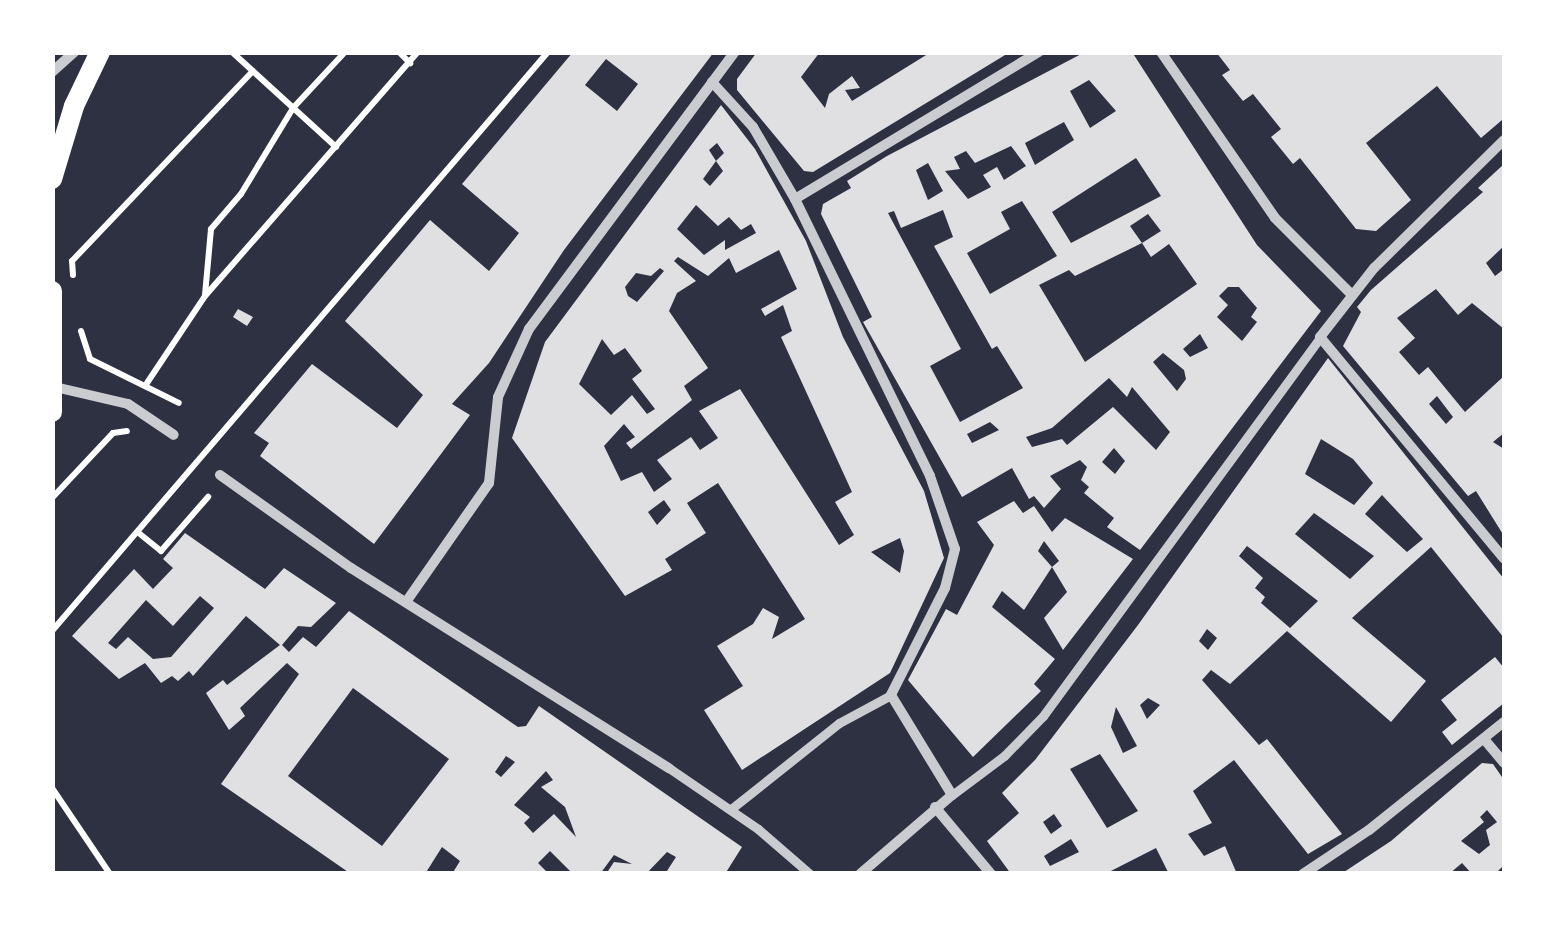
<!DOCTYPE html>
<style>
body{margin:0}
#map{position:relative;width:1557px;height:926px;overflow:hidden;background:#2d3142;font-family:"DejaVu Sans",sans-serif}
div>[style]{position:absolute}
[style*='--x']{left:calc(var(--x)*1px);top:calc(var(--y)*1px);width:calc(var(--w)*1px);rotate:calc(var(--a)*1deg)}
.building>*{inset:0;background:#e0e0e3}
.path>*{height:6px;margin:-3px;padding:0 3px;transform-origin:3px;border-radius:3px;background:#fff}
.pedestrian>*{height:9px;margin:-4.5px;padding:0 4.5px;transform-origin:4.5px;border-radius:4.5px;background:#caccd0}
.minor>*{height:10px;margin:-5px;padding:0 5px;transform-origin:5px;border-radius:5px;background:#caccd0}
.secondary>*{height:20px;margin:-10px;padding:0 10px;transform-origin:10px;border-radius:10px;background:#fff}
span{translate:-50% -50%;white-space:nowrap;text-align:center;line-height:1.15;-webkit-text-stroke:8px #fff;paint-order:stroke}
.frame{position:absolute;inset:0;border:55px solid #fff;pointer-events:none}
</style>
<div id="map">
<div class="building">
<div style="clip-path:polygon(evenodd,573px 52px,714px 52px,564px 250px,489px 363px,452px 404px,470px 415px,374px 544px,260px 456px,269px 443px,254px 433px,312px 364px,397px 428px,423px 395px,345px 321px,430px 220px,489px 271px,519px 233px,462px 184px,573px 52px,606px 59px,638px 84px,617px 111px,585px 85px,606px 59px)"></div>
<div style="clip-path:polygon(757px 52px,820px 52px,801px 77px,825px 108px,829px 94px,852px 76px,860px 88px,845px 90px,852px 101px,931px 52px,1010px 52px,813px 172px,804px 171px,737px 90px,737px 79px)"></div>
<div style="clip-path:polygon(evenodd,1085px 52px,1132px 52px,1257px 245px,1321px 311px,1140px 550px,1107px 527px,1114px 518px,1084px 493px,1089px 487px,1081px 480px,1087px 467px,1080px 460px,1050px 476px,1061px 489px,1044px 508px,1034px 496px,1029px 499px,1012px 468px,962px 497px,863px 322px,872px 317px,821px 214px,823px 204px,851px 188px,847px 181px,887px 156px,1085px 52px,1089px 80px,1116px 111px,1090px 128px,1070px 91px,1089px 80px,1085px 52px,1064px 122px,1074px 140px,1035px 165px,1025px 143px,1064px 122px,1085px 52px,1011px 146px,1026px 166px,1004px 180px,997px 167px,983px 175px,991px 187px,968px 199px,945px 171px,960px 169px,954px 157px,966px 151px,975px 163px,1011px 146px,1085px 52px,1136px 158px,1161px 196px,1071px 243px,1052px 212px,1136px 158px,1085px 52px,928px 163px,943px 191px,928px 200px,916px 170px,928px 163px,1085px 52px,1022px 201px,1057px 256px,990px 294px,967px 253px,1010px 229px,1001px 212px,1022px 201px,1085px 52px,943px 210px,953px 237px,934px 246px,992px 349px,997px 346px,1023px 388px,960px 422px,930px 366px,961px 349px,888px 213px,894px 211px,901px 228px,943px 210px,1085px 52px,1148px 214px,1161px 231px,1142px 243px,1130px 226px,1148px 214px,1085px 52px,1142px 243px,1151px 257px,1169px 244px,1197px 284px,1085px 362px,1039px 285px,1069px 270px,1075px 276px,1142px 243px,1085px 52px,1228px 287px,1239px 287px,1257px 308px,1251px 317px,1257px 322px,1242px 341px,1217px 317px,1228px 305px,1219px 296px,1228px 287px,1085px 52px,1200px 334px,1208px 348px,1190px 357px,1183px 349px,1200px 334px,1085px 52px,1163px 353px,1184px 370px,1186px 379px,1177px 391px,1153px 362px,1163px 353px,1085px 52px,1109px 378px,1127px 397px,1132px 387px,1170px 432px,1156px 450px,1113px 407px,1067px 445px,1062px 439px,1032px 447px,1026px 437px,1052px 428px,1109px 378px,1085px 52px,990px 422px,999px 430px,972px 443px,967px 434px,990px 422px,1085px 52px,1114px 448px,1125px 461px,1115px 474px,1102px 462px,1114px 448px)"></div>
<div style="clip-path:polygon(1216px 52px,1504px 52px,1502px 120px,1481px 138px,1437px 86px,1366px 143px,1411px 200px,1376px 231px,1356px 229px,1300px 158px,1293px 164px,1271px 137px,1281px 129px,1253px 94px,1243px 101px,1222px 75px,1230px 70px)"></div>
<div style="clip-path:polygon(evenodd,721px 105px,755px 149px,806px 241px,843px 337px,924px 491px,944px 558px,890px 673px,742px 770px,704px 710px,743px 686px,717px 646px,753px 624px,763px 608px,779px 617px,772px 639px,805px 619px,718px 483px,687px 503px,706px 533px,665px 559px,672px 570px,625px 596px,512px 438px,545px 342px,721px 105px,717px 143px,724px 153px,716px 161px,723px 171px,710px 186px,703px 179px,716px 161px,709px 150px,717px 143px,721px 105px,696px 205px,718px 226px,729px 217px,741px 230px,751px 224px,756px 233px,725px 250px,725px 240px,704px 255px,677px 229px,696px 205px,721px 105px,779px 250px,797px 289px,761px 309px,765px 316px,783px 305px,792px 331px,781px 337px,852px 492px,835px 502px,854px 535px,839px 545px,740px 389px,699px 411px,718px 438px,700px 450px,691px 437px,657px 460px,672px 479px,654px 492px,642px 472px,621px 481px,604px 446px,624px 424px,635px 437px,626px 443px,631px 449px,692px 400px,684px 386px,708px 368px,669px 311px,677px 293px,696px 281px,674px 261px,678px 257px,708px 276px,729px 258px,736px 273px,779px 250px,721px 105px,660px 268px,664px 271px,637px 302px,628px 296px,625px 287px,636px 273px,651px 276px,660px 268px,721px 105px,602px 339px,614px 355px,625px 348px,642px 371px,632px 379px,655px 409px,647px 414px,632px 395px,611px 415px,579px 384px,602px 339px,721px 105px,664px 500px,671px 510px,657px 525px,648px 512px,664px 500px,721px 105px,900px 538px,904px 551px,900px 573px,871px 552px,900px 538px)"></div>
<div style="clip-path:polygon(evenodd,1504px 164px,1504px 246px,1486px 263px,1495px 276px,1504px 269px,1504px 329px,1472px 303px,1458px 315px,1436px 289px,1397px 318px,1415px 338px,1399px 352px,1419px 375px,1428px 367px,1465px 412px,1504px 376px,1504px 433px,1493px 442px,1504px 449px,1504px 536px,1476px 491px,1468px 496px,1343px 346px,1361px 312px,1357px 307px,1371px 290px,1483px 192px,1478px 188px,1504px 164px,1437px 396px,1453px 417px,1446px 424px,1429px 404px,1437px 396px)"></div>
<div style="clip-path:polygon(238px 309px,253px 317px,247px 326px,233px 317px)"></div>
<div style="clip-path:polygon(evenodd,1328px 358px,1504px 579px,1504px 638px,1431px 547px,1352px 618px,1426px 681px,1391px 722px,1287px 631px,1230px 684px,1211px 670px,1202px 680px,1259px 745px,1267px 739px,1342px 834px,1308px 854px,1234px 760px,1193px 791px,1212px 823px,1188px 834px,1204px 856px,1225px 846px,1237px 874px,1169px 874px,1156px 848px,1105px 874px,1011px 874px,987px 841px,1019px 813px,1002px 793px,1035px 760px,1138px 625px,1328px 358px,1321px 439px,1353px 459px,1373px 483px,1354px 505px,1305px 474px,1321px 439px,1328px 358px,1382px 495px,1423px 539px,1407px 552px,1365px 514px,1382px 495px,1328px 358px,1314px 513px,1374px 556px,1350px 579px,1295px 534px,1314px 513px,1328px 358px,1247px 546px,1318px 601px,1290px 628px,1261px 603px,1265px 597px,1255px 588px,1263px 578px,1239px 556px,1247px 546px,1328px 358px,1207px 629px,1217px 638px,1208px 650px,1199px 641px,1207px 629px,1328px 358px,1148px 698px,1160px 705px,1147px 719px,1140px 705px,1148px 698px,1328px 358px,1116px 707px,1137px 746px,1123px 753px,1111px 727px,1116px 707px,1328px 358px,1100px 754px,1138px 811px,1107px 828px,1070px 769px,1100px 754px,1328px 358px,1054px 814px,1062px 826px,1051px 834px,1043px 822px,1054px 814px,1328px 358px,1071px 839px,1079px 852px,1050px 866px,1044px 856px,1071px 839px)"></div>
<div style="clip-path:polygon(1014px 501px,1023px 513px,1034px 506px,1052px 532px,1065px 518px,1133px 559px,1063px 650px,1044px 618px,1067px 592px,1052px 567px,1059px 561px,1044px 541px,1038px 551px,1052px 567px,1024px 610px,1002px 591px,992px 607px,1055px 659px,1034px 684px,1041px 691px,973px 757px,908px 680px,946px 609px,957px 615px,994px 545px,977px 522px)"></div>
<div style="clip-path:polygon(evenodd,185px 533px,265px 589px,284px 568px,336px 603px,311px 627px,298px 626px,282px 645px,289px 652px,303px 637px,316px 647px,349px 611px,518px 727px,526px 726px,539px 706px,742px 847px,725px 874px,665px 874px,676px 857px,667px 852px,646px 874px,606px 874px,614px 862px,632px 864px,614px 855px,600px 874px,573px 874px,550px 851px,538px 863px,549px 874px,452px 874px,460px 861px,442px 847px,425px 874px,351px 874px,221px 784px,299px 674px,287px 663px,240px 708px,245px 716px,229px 730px,206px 693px,223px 680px,227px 685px,280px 645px,246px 616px,193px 676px,189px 671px,178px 681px,172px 676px,161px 683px,145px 663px,119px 679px,72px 636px,134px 569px,153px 589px,173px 568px,163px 559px,185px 533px,200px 596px,214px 608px,171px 657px,153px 659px,128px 637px,116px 649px,108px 643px,146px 600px,173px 626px,200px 596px,185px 533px,353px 688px,449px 759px,382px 846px,288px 776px,353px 688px,185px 533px,506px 756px,515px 762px,501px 777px,495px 772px,506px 756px,185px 533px,546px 771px,553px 780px,541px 787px,565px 807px,576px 837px,554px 814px,533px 833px,524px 823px,530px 817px,514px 805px,546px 771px)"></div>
<div style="clip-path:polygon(1495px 657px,1504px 668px,1504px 703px,1452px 745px,1442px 732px,1457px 720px,1441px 700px)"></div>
<div style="clip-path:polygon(evenodd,1482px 763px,1493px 764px,1504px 780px,1504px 865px,1495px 874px,1472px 874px,1462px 863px,1449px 874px,1341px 874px,1391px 841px,1482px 763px,1487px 810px,1497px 822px,1486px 830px,1490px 845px,1479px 854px,1461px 841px,1484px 822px,1480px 817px,1487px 810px)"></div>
</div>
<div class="path">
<div style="--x:232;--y:52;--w:141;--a:42.4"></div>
<div style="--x:399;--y:52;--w:16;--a:45"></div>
<div style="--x:73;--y:275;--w:14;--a:-94"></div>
<div style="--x:72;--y:261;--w:262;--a:-46.4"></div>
<div style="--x:205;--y:295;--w:66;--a:-84.8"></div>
<div style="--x:211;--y:229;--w:46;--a:-49.4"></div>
<div style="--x:241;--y:194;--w:100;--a:-58.8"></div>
<div style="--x:293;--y:108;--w:76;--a:-47.1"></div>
<div style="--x:81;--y:331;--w:29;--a:72"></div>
<div style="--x:90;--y:359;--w:99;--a:26.3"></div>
<div style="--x:147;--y:383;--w:105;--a:-56.3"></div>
<div style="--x:205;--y:296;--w:324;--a:-48.9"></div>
<div style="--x:52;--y:498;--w:89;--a:-46.8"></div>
<div style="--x:113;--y:433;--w:14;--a:-8"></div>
<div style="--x:140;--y:534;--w:27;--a:39"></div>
<div style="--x:161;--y:551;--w:72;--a:-49"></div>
<div style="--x:52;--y:631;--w:762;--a:-49.42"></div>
<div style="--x:52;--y:788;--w:104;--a:56"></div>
</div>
<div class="pedestrian">
<div style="--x:669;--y:768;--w:108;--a:34.4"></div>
<div style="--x:758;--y:829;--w:69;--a:40.9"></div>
<div style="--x:952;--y:795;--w:65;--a:-36.9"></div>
<div style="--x:1004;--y:756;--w:56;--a:-45.7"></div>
<div style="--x:1043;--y:716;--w:469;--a:-53.8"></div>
<div style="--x:731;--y:809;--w:138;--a:-38.5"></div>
<div style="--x:839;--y:723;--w:59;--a:-28.3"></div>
</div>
<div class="minor">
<div style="--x:1161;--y:52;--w:201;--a:55.5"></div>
<div style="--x:1275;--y:218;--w:109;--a:45"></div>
<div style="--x:52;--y:72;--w:30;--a:-42"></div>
<div style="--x:712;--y:82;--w:61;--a:47.7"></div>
<div style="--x:753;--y:127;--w:83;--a:59.7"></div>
<div style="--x:795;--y:199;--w:308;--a:64"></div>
<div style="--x:930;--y:476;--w:77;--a:71.1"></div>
<div style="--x:955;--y:549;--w:40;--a:104.4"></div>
<div style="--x:945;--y:588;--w:120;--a:116.8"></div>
<div style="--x:891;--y:695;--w:117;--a:58.6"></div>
<div style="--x:952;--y:795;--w:121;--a:139.3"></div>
<div style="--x:1504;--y:140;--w:182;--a:135.4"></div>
<div style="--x:1374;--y:268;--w:88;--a:128"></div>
<div style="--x:1320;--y:337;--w:288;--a:50.3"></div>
<div style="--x:795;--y:199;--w:285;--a:-31.1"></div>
<div style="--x:55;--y:387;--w:75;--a:13.1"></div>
<div style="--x:128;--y:404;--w:55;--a:34"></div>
<div style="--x:220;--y:475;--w:161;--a:35.4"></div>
<div style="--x:351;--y:568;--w:376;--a:32.2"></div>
<div style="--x:406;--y:602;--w:145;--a:-55.1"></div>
<div style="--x:489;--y:483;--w:86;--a:-84"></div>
<div style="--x:498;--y:397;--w:75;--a:-65.5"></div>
<div style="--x:529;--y:329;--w:345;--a:-53.4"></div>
<div style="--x:1484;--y:739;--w:31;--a:50"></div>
<div style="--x:935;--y:807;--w:87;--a:50.1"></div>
<div style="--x:1303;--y:874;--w:79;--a:-33.7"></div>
<div style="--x:1369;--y:830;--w:173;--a:-38.7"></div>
</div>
<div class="secondary">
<div style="--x:52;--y:179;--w:76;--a:-73.2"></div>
<div style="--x:74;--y:106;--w:60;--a:-64.3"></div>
<div style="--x:52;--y:291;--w:121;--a:90"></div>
</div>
<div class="frame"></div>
</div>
